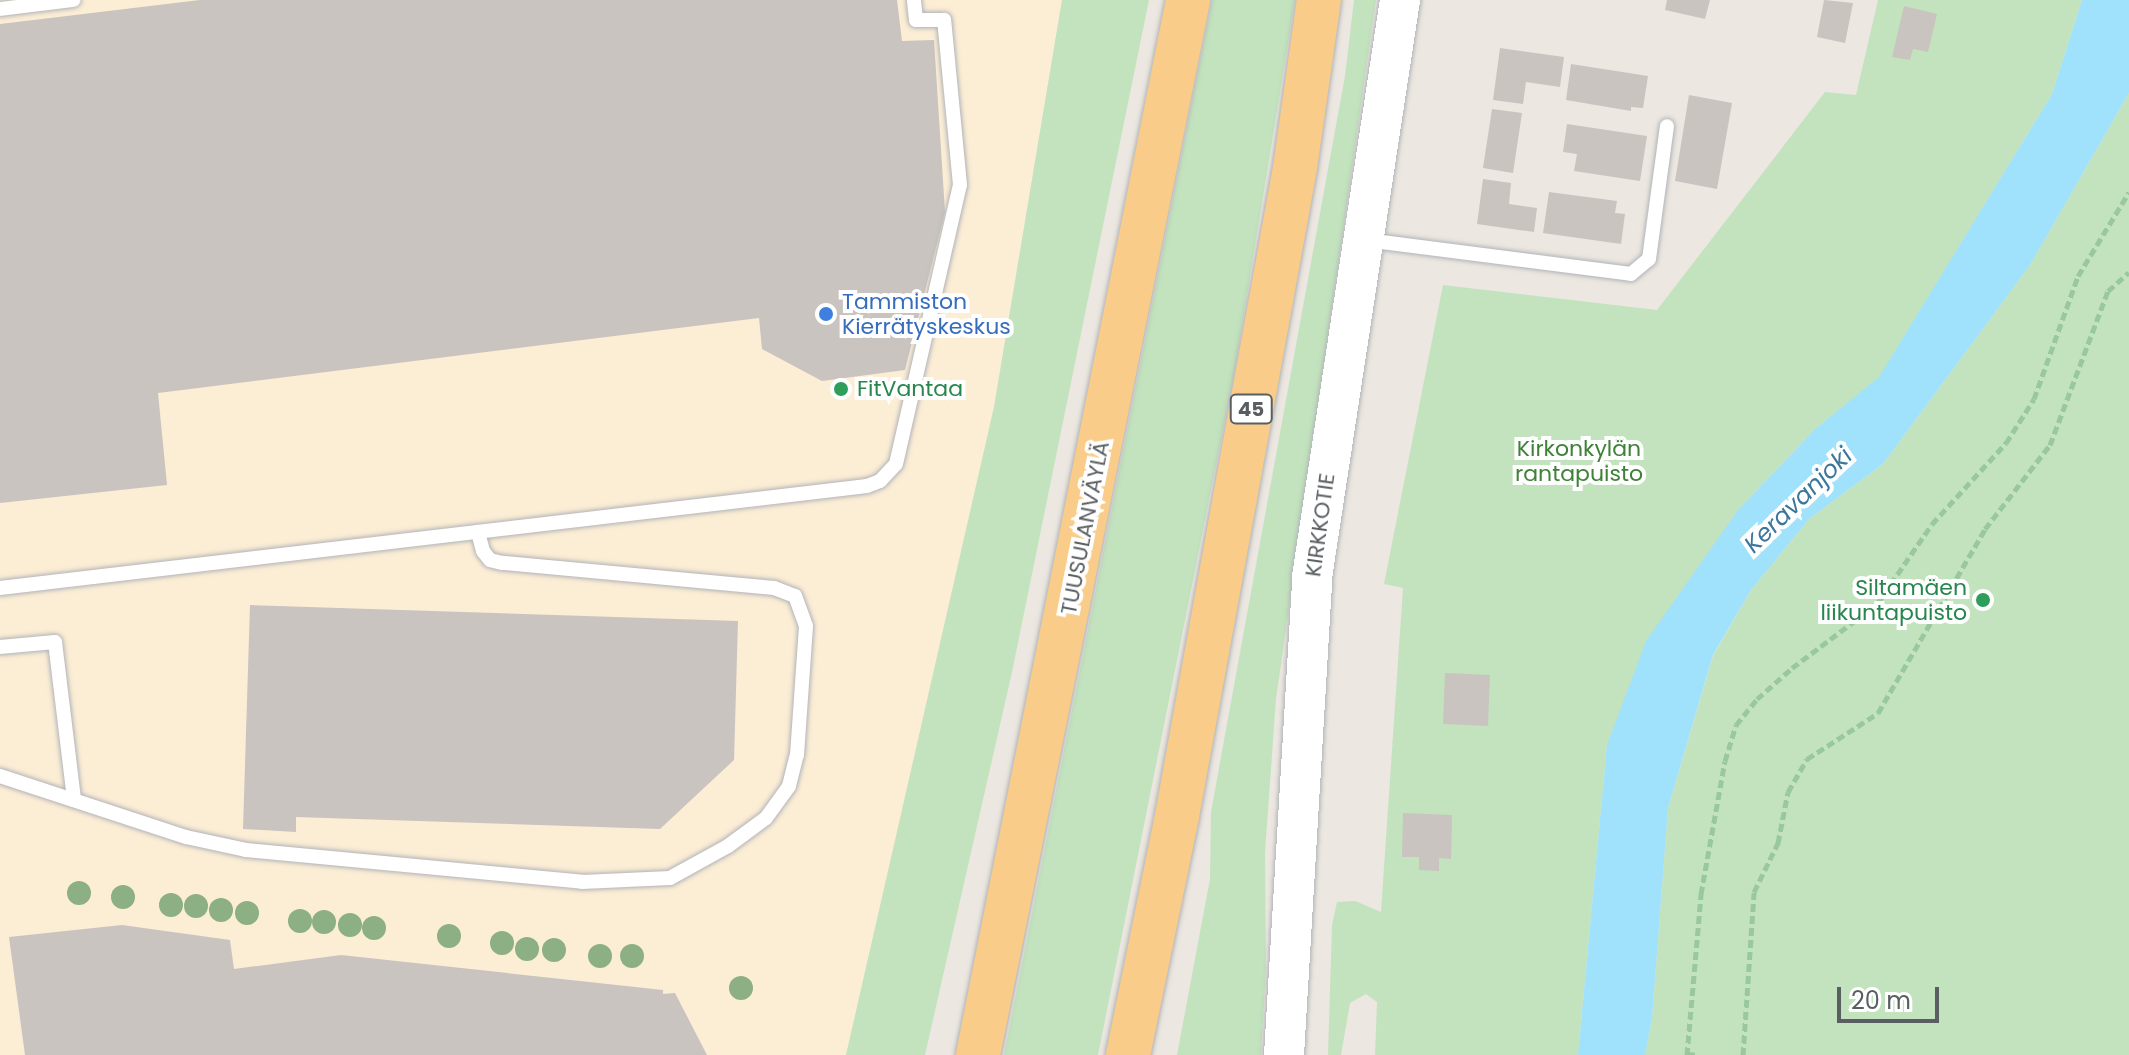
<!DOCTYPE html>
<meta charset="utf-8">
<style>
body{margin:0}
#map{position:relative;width:2129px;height:1055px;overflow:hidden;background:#ece7e0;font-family:Poppins,sans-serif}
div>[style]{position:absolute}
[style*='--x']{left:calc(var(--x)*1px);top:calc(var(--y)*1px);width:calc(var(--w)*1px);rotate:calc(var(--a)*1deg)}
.commercial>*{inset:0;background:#fcedd5}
.green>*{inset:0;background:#c2e3bd}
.water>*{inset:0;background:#a0e2fc}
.building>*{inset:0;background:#c9c4bf}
.path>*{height:5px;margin-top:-2.5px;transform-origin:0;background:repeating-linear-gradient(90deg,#99c89f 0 8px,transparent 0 12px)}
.roads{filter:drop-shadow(0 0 2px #b1b4b8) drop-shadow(0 0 2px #b1b4b8)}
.lane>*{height:14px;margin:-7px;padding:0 7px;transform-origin:7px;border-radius:7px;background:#fff}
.secondary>*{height:40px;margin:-20px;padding:0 20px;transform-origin:20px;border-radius:20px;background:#fff}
.highway>*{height:44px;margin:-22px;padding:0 22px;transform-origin:22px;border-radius:22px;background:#f9cc8a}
.trees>*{width:24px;height:24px;margin:-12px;border-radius:50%;background:#8caf83}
.dots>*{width:22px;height:22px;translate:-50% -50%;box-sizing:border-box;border:4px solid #fff;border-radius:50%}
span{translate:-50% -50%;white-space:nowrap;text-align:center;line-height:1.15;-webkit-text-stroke:8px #fff;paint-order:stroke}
.shield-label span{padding:2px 6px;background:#fff;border:2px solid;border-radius:6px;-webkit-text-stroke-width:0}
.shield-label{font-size:20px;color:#595e61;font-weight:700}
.shop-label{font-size:22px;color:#366cbe}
.left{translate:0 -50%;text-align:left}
.leisure-label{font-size:22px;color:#27864d}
.right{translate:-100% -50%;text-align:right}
.park-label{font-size:22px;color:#3e8237}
.street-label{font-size:22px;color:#595e61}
.water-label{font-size:24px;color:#3a779b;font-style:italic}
.scale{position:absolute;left:1837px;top:987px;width:102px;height:36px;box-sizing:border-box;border:4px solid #595e61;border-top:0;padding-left:10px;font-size:24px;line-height:28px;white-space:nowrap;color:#595e61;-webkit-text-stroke:6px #fff;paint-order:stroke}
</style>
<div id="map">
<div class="commercial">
<div style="clip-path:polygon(0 0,1062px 0,994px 407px,846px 1055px,0 1055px)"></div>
</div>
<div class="green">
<div style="clip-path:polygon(1062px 0,1149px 0,1012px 672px,925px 1055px,846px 1055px,994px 407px)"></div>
<div style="clip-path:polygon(1212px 0,1295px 0,1234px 375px,1098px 1055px,1004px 1055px)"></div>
<div style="clip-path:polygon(1354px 0,1376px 0,1276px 699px,1265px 852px,1266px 968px,1261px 1055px,1177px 1055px,1210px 879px,1211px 812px,1345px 76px)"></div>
<div style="clip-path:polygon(1878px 0,2082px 0,2052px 94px,1879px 378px,1815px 429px,1738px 510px,1607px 745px,1578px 1055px,1375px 1055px,1377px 1002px,1366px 994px,1350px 1003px,1341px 1055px,1328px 1055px,1332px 925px,1337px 902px,1355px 901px,1381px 912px,1403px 588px,1384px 584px,1443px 285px,1657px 310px,1825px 92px,1856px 95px)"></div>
<div style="clip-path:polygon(2129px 93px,2129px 1055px,1645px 1055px,1652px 1018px,1668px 808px,1713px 656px,1751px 590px,1809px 519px,1883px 464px,2030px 265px)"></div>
</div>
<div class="water">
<div style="clip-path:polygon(2082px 0,2129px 0,2129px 93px,2030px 265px,1883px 464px,1809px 519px,1751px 590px,1713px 655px,1668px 808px,1652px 1018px,1645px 1055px,1578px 1055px,1607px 745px,1646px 641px,1738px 510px,1815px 429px,1879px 377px,2052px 94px)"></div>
</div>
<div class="building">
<div style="clip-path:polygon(200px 0,897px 0,902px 41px,934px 40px,945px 212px,905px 370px,822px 381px,762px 349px,759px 318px,158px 393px,167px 485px,0 503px,0 24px)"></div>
<div style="clip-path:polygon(1667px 0,1710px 0,1705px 19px,1665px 10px)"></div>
<div style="clip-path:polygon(1824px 0,1853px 3px,1845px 43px,1817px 37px)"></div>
<div style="clip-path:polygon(1904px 6px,1937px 14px,1928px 52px,1913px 49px,1910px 60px,1892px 57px)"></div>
<div style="clip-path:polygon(1500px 48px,1564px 57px,1560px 87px,1526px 82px,1523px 104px,1493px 100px)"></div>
<div style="clip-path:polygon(1571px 64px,1648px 76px,1643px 108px,1631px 107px,1631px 111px,1566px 100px)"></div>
<div style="clip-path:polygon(1689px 95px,1732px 103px,1717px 189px,1675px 181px)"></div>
<div style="clip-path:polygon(1492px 109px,1522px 113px,1513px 173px,1483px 168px)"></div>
<div style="clip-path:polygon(1567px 124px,1647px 136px,1640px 181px,1574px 171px,1577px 154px,1563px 152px)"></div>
<div style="clip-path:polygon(1483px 179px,1511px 183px,1509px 204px,1537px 208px,1534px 232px,1477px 224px)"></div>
<div style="clip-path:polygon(1549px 192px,1617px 201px,1615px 213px,1625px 214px,1621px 244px,1543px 233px)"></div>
<div style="clip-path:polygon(250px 605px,738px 621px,734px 760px,660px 829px,296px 817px,296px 832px,243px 829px)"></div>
<div style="clip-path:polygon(1445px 673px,1490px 675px,1488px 726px,1443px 724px)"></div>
<div style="clip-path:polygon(1403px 813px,1452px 815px,1451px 859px,1439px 858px,1439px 871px,1419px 870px,1419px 857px,1402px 857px)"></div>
<div style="clip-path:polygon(122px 925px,230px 940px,234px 969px,341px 955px,663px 990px,663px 994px,675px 993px,707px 1055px,25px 1055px,9px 937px)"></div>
</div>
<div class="path">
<div style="--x:1687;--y:1054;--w:11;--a:5"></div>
<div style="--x:1687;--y:1055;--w:162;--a:-85"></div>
<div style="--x:1701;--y:894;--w:135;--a:-79.8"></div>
<div style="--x:1725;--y:761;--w:38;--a:-73"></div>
<div style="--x:1736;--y:725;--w:33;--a:-51"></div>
<div style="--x:1757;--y:699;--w:47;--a:-41.5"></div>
<div style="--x:1792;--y:668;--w:106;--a:-37"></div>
<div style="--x:1877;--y:604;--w:97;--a:-55.5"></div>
<div style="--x:1932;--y:524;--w:110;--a:-47.6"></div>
<div style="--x:2006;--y:443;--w:52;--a:-57.5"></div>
<div style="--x:2034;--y:399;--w:131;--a:-70.3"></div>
<div style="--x:2078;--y:276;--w:98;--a:-58.7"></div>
<div style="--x:1743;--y:1055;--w:163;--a:-86.1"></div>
<div style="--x:1754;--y:892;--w:55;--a:-63.9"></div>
<div style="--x:1778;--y:843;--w:52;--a:-78.9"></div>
<div style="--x:1788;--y:792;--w:38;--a:-60"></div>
<div style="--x:1807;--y:759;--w:85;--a:-32.9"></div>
<div style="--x:1878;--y:713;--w:213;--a:-59.8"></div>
<div style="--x:1985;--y:529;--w:106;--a:-52.3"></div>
<div style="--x:2050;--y:445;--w:165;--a:-69.4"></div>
<div style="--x:2108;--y:291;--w:28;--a:-42"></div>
</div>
<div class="roads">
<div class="lane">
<div style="--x:0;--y:9;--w:74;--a:-7"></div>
<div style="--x:1366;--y:240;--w:267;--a:7.3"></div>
<div style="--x:1631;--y:274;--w:23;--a:-40"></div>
<div style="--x:1649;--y:259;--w:134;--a:-82.3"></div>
<div style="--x:0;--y:588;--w:873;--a:-6.71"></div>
<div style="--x:867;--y:486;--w:14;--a:-21"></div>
<div style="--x:880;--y:481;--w:23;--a:-47"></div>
<div style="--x:896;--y:464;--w:286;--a:-77.1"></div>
<div style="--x:960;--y:185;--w:166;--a:-95.5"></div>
<div style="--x:944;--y:20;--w:28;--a:180"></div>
<div style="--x:916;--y:20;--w:20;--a:-96"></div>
<div style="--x:0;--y:647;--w:55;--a:-5.2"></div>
<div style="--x:55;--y:642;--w:159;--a:83.1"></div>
<div style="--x:0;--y:776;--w:196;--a:18.2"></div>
<div style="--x:186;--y:837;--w:61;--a:12.2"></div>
<div style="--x:246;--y:850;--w:338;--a:5.4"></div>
<div style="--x:582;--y:882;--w:88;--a:-2.6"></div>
<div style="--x:670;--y:878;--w:66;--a:-28.9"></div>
<div style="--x:728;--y:846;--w:47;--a:-36.4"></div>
<div style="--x:766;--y:818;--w:39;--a:-54"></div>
<div style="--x:789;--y:786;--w:32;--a:-76"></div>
<div style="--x:797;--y:755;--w:129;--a:-86"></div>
<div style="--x:806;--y:626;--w:32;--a:-110"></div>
<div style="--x:795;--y:596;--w:22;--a:-159"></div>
<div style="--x:774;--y:588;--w:273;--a:-174.7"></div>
<div style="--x:502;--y:563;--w:12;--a:-166"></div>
<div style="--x:490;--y:560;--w:11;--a:-128"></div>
<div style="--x:483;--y:551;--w:20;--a:-105"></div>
</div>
<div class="secondary">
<div style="--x:1284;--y:1055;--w:479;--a:-86.6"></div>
<div style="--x:1312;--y:577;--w:584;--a:-81.33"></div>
</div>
<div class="highway">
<div style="--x:978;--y:1055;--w:1076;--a:-78.74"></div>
<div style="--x:1128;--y:1055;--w:244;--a:-78.4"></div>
<div style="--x:1177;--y:816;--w:659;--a:-79.68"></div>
<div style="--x:1295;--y:168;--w:170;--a:-81.9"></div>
</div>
</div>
<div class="trees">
<div style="left:79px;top:893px"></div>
<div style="left:123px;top:897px"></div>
<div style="left:171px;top:905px"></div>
<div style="left:196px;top:906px"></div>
<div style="left:221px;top:910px"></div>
<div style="left:247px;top:913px"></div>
<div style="left:300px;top:921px"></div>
<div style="left:324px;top:922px"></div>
<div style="left:350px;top:925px"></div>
<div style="left:374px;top:928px"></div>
<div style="left:449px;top:936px"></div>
<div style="left:502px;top:943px"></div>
<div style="left:527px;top:949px"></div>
<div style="left:554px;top:950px"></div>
<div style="left:600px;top:956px"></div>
<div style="left:632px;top:956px"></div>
<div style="left:741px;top:988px"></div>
</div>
<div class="dots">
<div style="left:826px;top:314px;background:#3f7fe0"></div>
<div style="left:841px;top:389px;background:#2e9e5b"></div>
<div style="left:1983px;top:600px;background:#2e9e5b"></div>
</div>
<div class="shield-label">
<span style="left:1251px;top:409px">45</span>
</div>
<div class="shop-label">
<span class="left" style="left:842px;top:314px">Tammiston<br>Kierrätyskeskus</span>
</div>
<div class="leisure-label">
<span class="left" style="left:857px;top:389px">FitVantaa</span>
<span class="right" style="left:1967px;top:600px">Siltamäen<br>liikuntapuisto</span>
</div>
<div class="park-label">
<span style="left:1579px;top:461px">Kirkonkylän<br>rantapuisto</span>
</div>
<div class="street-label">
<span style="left:1320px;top:525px;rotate:-82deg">KIRKKOTIE</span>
<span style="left:1085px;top:528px;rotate:-79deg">TUUSULANVÄYLÄ</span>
</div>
<div class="water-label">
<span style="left:1798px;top:500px;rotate:-44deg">Keravanjoki</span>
</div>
<div class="scale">20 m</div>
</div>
